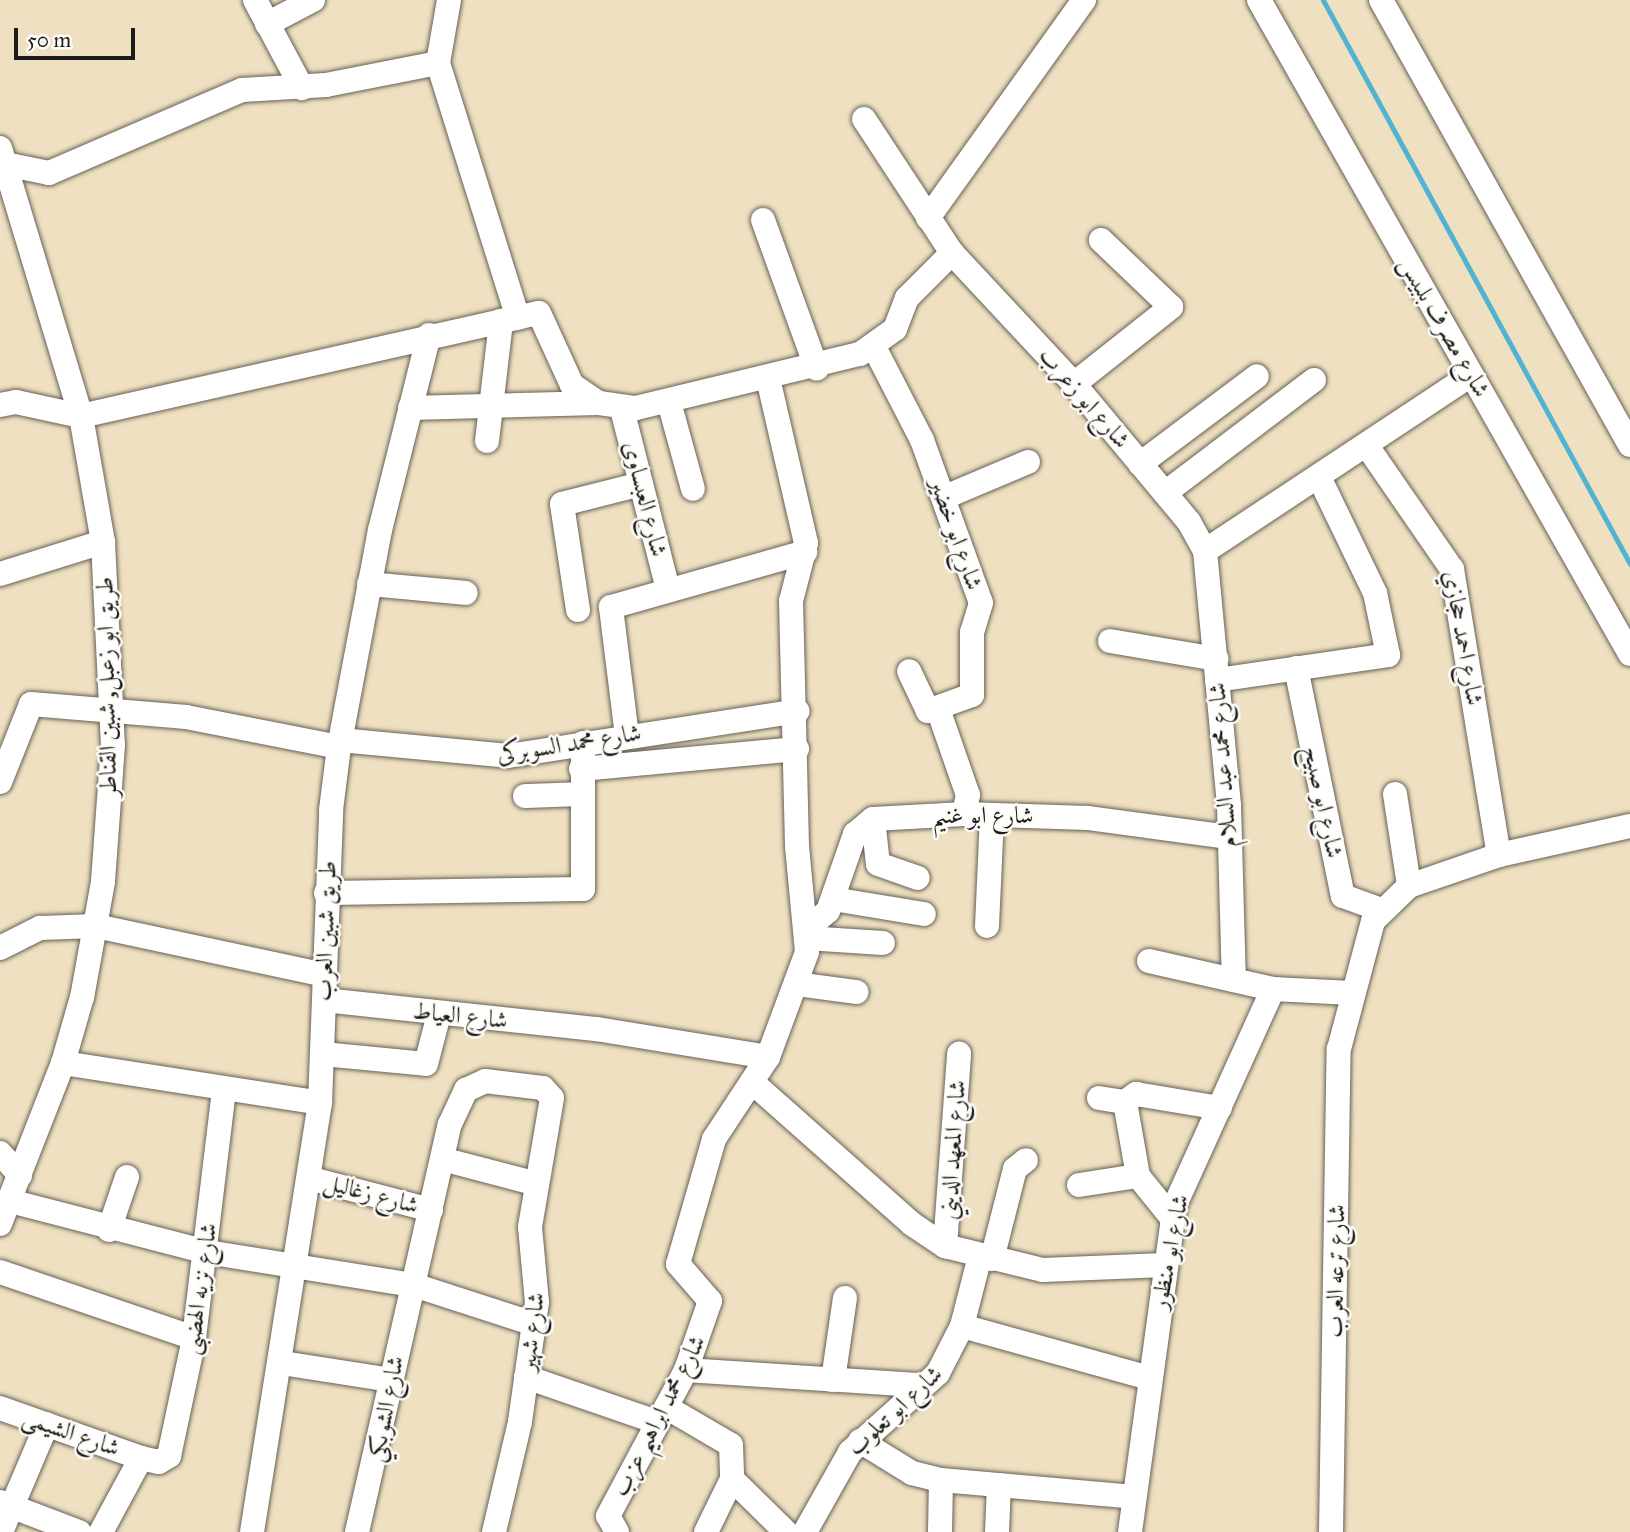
<!DOCTYPE html>
<meta charset="utf-8">
<style>
body{margin:0}
#map{position:relative;width:1630px;height:1532px;overflow:hidden;background:#efe0c1;font-family:"IM FELL Great Primer",Amiri,serif}
div>[style]{position:absolute}
[style*='--x']{left:calc(var(--x)*1px);top:calc(var(--y)*1px);width:calc(var(--w)*1px);rotate:calc(var(--a)*1deg)}
.stream>*{height:5px;margin:-2.5px;padding:0 2.5px;transform-origin:2.5px;border-radius:2.5px;background:#52b3d1}
.roads{filter:drop-shadow(0 0 2px #666156) drop-shadow(0 0 2px #666156)}
.minor>*{height:24px;margin:-12px;padding:0 12px;transform-origin:12px;border-radius:12px;background:#fff}
span{translate:-50% -50%;white-space:nowrap;text-align:center;line-height:1.15;-webkit-text-stroke:5px #fdfcf7;paint-order:stroke}
.street-label{font-size:24px;color:#1c1c1c}
.scale{position:absolute;left:14px;top:28px;width:121px;height:32px;box-sizing:border-box;border:4px solid #1c1c1c;border-top:0;padding-left:9px;font-size:21px;line-height:24px;white-space:nowrap;color:#1c1c1c;-webkit-text-stroke:5px #fdfcf7;paint-order:stroke}
</style>
<div id="map">
<div class="stream">
<div style="--x:1323;--y:0;--w:642;--a:61.44"></div>
</div>
<div class="roads">
<div class="minor">
<div style="--x:255;--y:0;--w:100;--a:61.9"></div>
<div style="--x:1259;--y:0;--w:752;--a:60.43"></div>
<div style="--x:1381;--y:0;--w:510;--a:60.77"></div>
<div style="--x:267;--y:24;--w:52;--a:-27.6"></div>
<div style="--x:438;--y:63;--w:267;--a:72.6"></div>
<div style="--x:864;--y:119;--w:160;--a:56.7"></div>
<div style="--x:952;--y:253;--w:179;--a:47"></div>
<div style="--x:1074;--y:384;--w:180;--a:50.2"></div>
<div style="--x:1189;--y:522;--w:33;--a:61"></div>
<div style="--x:1205;--y:551;--w:256;--a:84.6"></div>
<div style="--x:1229;--y:806;--w:174;--a:88.4"></div>
<div style="--x:0;--y:148;--w:280;--a:73.2"></div>
<div style="--x:81;--y:416;--w:128;--a:80.1"></div>
<div style="--x:103;--y:542;--w:203;--a:87.2"></div>
<div style="--x:113;--y:745;--w:137;--a:94.2"></div>
<div style="--x:103;--y:882;--w:117;--a:100.3"></div>
<div style="--x:82;--y:997;--w:69;--a:106.1"></div>
<div style="--x:63;--y:1063;--w:173;--a:111.4"></div>
<div style="--x:5;--y:164;--w:45;--a:11.6"></div>
<div style="--x:49;--y:173;--w:210;--a:-23.3"></div>
<div style="--x:242;--y:90;--w:84;--a:-3.4"></div>
<div style="--x:326;--y:85;--w:114;--a:-11.1"></div>
<div style="--x:438;--y:63;--w:64;--a:-80.1"></div>
<div style="--x:928;--y:218;--w:268;--a:-54.4"></div>
<div style="--x:763;--y:220;--w:158;--a:70.1"></div>
<div style="--x:874;--y:347;--w:105;--a:62.7"></div>
<div style="--x:922;--y:440;--w:173;--a:70.1"></div>
<div style="--x:981;--y:603;--w:30;--a:107"></div>
<div style="--x:972;--y:632;--w:63;--a:90"></div>
<div style="--x:972;--y:695;--w:47;--a:160"></div>
<div style="--x:928;--y:711;--w:44;--a:-115.4"></div>
<div style="--x:1074;--y:384;--w:124;--a:-38.4"></div>
<div style="--x:1171;--y:307;--w:97;--a:-136.3"></div>
<div style="--x:669;--y:402;--w:90;--a:74.6"></div>
<div style="--x:0;--y:405;--w:16;--a:-11"></div>
<div style="--x:16;--y:402;--w:66;--a:12.2"></div>
<div style="--x:81;--y:416;--w:469;--a:-12.7"></div>
<div style="--x:539;--y:313;--w:79;--a:65.4"></div>
<div style="--x:572;--y:385;--w:32;--a:34"></div>
<div style="--x:599;--y:403;--w:37;--a:8"></div>
<div style="--x:636;--y:408;--w:230;--a:-13.6"></div>
<div style="--x:860;--y:354;--w:43;--a:-35.5"></div>
<div style="--x:895;--y:329;--w:33;--a:-69"></div>
<div style="--x:907;--y:298;--w:64;--a:-45"></div>
<div style="--x:410;--y:408;--w:189;--a:-1.5"></div>
<div style="--x:622;--y:409;--w:187;--a:75.7"></div>
<div style="--x:487;--y:441;--w:121;--a:-83.3"></div>
<div style="--x:1367;--y:446;--w:150;--a:55.4"></div>
<div style="--x:1452;--y:569;--w:290;--a:80.7"></div>
<div style="--x:1140;--y:464;--w:146;--a:-36.9"></div>
<div style="--x:1165;--y:493;--w:187;--a:-37.2"></div>
<div style="--x:945;--y:497;--w:90;--a:-22.9"></div>
<div style="--x:1205;--y:551;--w:319;--a:-33.5"></div>
<div style="--x:0;--y:574;--w:108;--a:-17.3"></div>
<div style="--x:369;--y:584;--w:97;--a:5.3"></div>
<div style="--x:578;--y:610;--w:107;--a:-98.6"></div>
<div style="--x:562;--y:504;--w:81;--a:-14.2"></div>
<div style="--x:1110;--y:641;--w:108;--a:9.6"></div>
<div style="--x:1296;--y:668;--w:233;--a:78.4"></div>
<div style="--x:1343;--y:896;--w:38;--a:20"></div>
<div style="--x:1217;--y:680;--w:173;--a:-8.3"></div>
<div style="--x:1388;--y:655;--w:63;--a:-101.8"></div>
<div style="--x:1375;--y:593;--w:129;--a:-115.8"></div>
<div style="--x:938;--y:709;--w:91;--a:70.8"></div>
<div style="--x:968;--y:795;--w:19;--a:102"></div>
<div style="--x:627;--y:736;--w:130;--a:-97.1"></div>
<div style="--x:611;--y:607;--w:202;--a:-15.8"></div>
<div style="--x:340;--y:740;--w:169;--a:5.4"></div>
<div style="--x:508;--y:756;--w:293;--a:-8.8"></div>
<div style="--x:581;--y:769;--w:217;--a:-5.3"></div>
<div style="--x:0;--y:782;--w:84;--a:-68.3"></div>
<div style="--x:31;--y:704;--w:156;--a:4.8"></div>
<div style="--x:186;--y:717;--w:156;--a:11.1"></div>
<div style="--x:1395;--y:794;--w:93;--a:81.3"></div>
<div style="--x:525;--y:796;--w:56;--a:-2"></div>
<div style="--x:873;--y:819;--w:45;--a:83.7"></div>
<div style="--x:878;--y:864;--w:42;--a:19.3"></div>
<div style="--x:326;--y:893;--w:257;--a:-0.9"></div>
<div style="--x:583;--y:889;--w:146;--a:-90"></div>
<div style="--x:833;--y:899;--w:92;--a:9.4"></div>
<div style="--x:987;--y:926;--w:111;--a:-87.4"></div>
<div style="--x:806;--y:930;--w:29;--a:-41"></div>
<div style="--x:828;--y:911;--w:82;--a:-70.7"></div>
<div style="--x:855;--y:834;--w:23;--a:-40"></div>
<div style="--x:873;--y:819;--w:91;--a:-3.1"></div>
<div style="--x:964;--y:814;--w:124;--a:1.8"></div>
<div style="--x:1088;--y:818;--w:141;--a:7.7"></div>
<div style="--x:806;--y:938;--w:77;--a:3.7"></div>
<div style="--x:0;--y:948;--w:45;--a:-26.6"></div>
<div style="--x:40;--y:928;--w:56;--a:-2"></div>
<div style="--x:96;--y:926;--w:233;--a:12.1"></div>
<div style="--x:1149;--y:961;--w:127;--a:12.7"></div>
<div style="--x:1273;--y:989;--w:79;--a:2.9"></div>
<div style="--x:796;--y:984;--w:61;--a:7.6"></div>
<div style="--x:324;--y:1000;--w:275;--a:6.1"></div>
<div style="--x:597;--y:1029;--w:173;--a:9.3"></div>
<div style="--x:323;--y:1054;--w:103;--a:5.5"></div>
<div style="--x:426;--y:1064;--w:52;--a:-75.4"></div>
<div style="--x:63;--y:1063;--w:260;--a:8.8"></div>
<div style="--x:752;--y:1082;--w:214;--a:41.6"></div>
<div style="--x:912;--y:1224;--w:40;--a:34"></div>
<div style="--x:945;--y:1246;--w:101;--a:13.8"></div>
<div style="--x:1043;--y:1270;--w:121;--a:-2.4"></div>
<div style="--x:1099;--y:1098;--w:26;--a:9"></div>
<div style="--x:1125;--y:1102;--w:75;--a:80"></div>
<div style="--x:1138;--y:1176;--w:54;--a:51"></div>
<div style="--x:1125;--y:1102;--w:14;--a:-36"></div>
<div style="--x:1136;--y:1094;--w:85;--a:9.5"></div>
<div style="--x:0;--y:1153;--w:30;--a:48"></div>
<div style="--x:442;--y:1159;--w:98;--a:14.7"></div>
<div style="--x:312;--y:1179;--w:123;--a:14.6"></div>
<div style="--x:1079;--y:1185;--w:60;--a:-8.7"></div>
<div style="--x:10;--y:1201;--w:203;--a:14.5"></div>
<div style="--x:207;--y:1252;--w:210;--a:9.1"></div>
<div style="--x:414;--y:1285;--w:126;--a:18"></div>
<div style="--x:109;--y:1230;--w:56;--a:-71.2"></div>
<div style="--x:945;--y:1246;--w:193;--a:-85.8"></div>
<div style="--x:980;--y:1256;--w:72;--a:104.4"></div>
<div style="--x:962;--y:1326;--w:195;--a:15.5"></div>
<div style="--x:992;--y:1259;--w:93;--a:-75.7"></div>
<div style="--x:1015;--y:1169;--w:14;--a:-39"></div>
<div style="--x:0;--y:1272;--w:205;--a:18.8"></div>
<div style="--x:282;--y:1363;--w:109;--a:8.9"></div>
<div style="--x:686;--y:1370;--w:232;--a:3.7"></div>
<div style="--x:526;--y:1377;--w:139;--a:19"></div>
<div style="--x:833;--y:1380;--w:83;--a:-81.7"></div>
<div style="--x:666;--y:1407;--w:75;--a:30.3"></div>
<div style="--x:731;--y:1445;--w:34;--a:88"></div>
<div style="--x:732;--y:1479;--w:59;--a:116.1"></div>
<div style="--x:0;--y:1408;--w:150;--a:19.5"></div>
<div style="--x:141;--y:1458;--w:18;--a:13"></div>
<div style="--x:159;--y:1462;--w:12;--a:-31"></div>
<div style="--x:169;--y:1456;--w:121;--a:-78"></div>
<div style="--x:194;--y:1338;--w:250;--a:-83.1"></div>
<div style="--x:860;--y:1441;--w:61;--a:31.6"></div>
<div style="--x:912;--y:1473;--w:30;--a:14"></div>
<div style="--x:941;--y:1480;--w:194;--a:5"></div>
<div style="--x:732;--y:1479;--w:76;--a:44.5"></div>
<div style="--x:0;--y:1502;--w:85;--a:20.8"></div>
<div style="--x:1;--y:1532;--w:117;--a:-66.9"></div>
<div style="--x:101;--y:1532;--w:84;--a:-61.6"></div>
<div style="--x:252;--y:1532;--w:434;--a:-81"></div>
<div style="--x:320;--y:1103;--w:293;--a:-87.8"></div>
<div style="--x:331;--y:810;--w:64;--a:-82.8"></div>
<div style="--x:339;--y:747;--w:221;--a:-79.3"></div>
<div style="--x:380;--y:530;--w:201;--a:-75.9"></div>
<div style="--x:357;--y:1532;--w:418;--a:-77.2"></div>
<div style="--x:450;--y:1124;--w:38;--a:-65"></div>
<div style="--x:466;--y:1090;--w:21;--a:-25"></div>
<div style="--x:485;--y:1081;--w:58;--a:6.9"></div>
<div style="--x:543;--y:1088;--w:13;--a:48"></div>
<div style="--x:552;--y:1098;--w:131;--a:99.7"></div>
<div style="--x:530;--y:1227;--w:75;--a:84.7"></div>
<div style="--x:537;--y:1302;--w:121;--a:98.1"></div>
<div style="--x:520;--y:1422;--w:113;--a:103.3"></div>
<div style="--x:617;--y:1532;--w:18;--a:-119"></div>
<div style="--x:608;--y:1516;--w:166;--a:-61.9"></div>
<div style="--x:686;--y:1370;--w:73;--a:-70.8"></div>
<div style="--x:710;--y:1301;--w:49;--a:-130.9"></div>
<div style="--x:678;--y:1264;--w:130;--a:-73.9"></div>
<div style="--x:714;--y:1139;--w:98;--a:-56.6"></div>
<div style="--x:768;--y:1057;--w:112;--a:-69.6"></div>
<div style="--x:807;--y:952;--w:106;--a:-95.4"></div>
<div style="--x:797;--y:846;--w:245;--a:-91.4"></div>
<div style="--x:791;--y:601;--w:60;--a:-75.5"></div>
<div style="--x:806;--y:543;--w:168;--a:-103"></div>
<div style="--x:805;--y:1532;--w:92;--a:-60.6"></div>
<div style="--x:850;--y:1452;--w:118;--a:-41.9"></div>
<div style="--x:938;--y:1373;--w:53;--a:-62.9"></div>
<div style="--x:940;--y:1532;--w:52;--a:-88.9"></div>
<div style="--x:997;--y:1532;--w:47;--a:-87.6"></div>
<div style="--x:1130;--y:1532;--w:330;--a:-82.2"></div>
<div style="--x:1175;--y:1205;--w:237;--a:-65.6"></div>
<div style="--x:1331;--y:1532;--w:483;--a:-89.1"></div>
<div style="--x:1339;--y:1049;--w:132;--a:-75.1"></div>
<div style="--x:1373;--y:921;--w:50;--a:-44.2"></div>
<div style="--x:1409;--y:886;--w:95;--a:-19"></div>
<div style="--x:1499;--y:855;--w:134;--a:-12.5"></div>
</div>
</div>
<div class="street-label">
<span style="left:1444px;top:327px;rotate:60deg">شارع مصرف بلبيس</span>
<span style="left:1084px;top:398px;rotate:49deg">شارع ابو زعرب</span>
<span style="left:645px;top:499px;rotate:76deg">شارع العبساوى</span>
<span style="left:956px;top:534px;rotate:71deg">شارع ابو خضير</span>
<span style="left:1463px;top:638px;rotate:80deg">شارع احمد حجازي</span>
<span style="left:107px;top:687px;rotate:-91deg">طريق ابو زعبل, شبين القناطر</span>
<span style="left:569px;top:744px;rotate:-9deg">شارع محمد السوبركى</span>
<span style="left:1223px;top:765px;rotate:-94deg">شارع محمد عبد السلام</span>
<span style="left:1323px;top:802px;rotate:78deg">شارع ابو صبيح</span>
<span style="left:983px;top:816px">شارع ابو غنيم</span>
<span style="left:326px;top:931px;rotate:-88deg">طريق شبين العرب</span>
<span style="left:460px;top:1016px;rotate:6deg">شارع العياط</span>
<span style="left:953px;top:1150px;rotate:-86deg">شارع المعهد الديني</span>
<span style="left:371px;top:1194px;rotate:15deg">شارع زغاليل</span>
<span style="left:1170px;top:1252px;rotate:-79deg">شارع ابو منظور</span>
<span style="left:1336px;top:1271px;rotate:-89deg">شارع ترعه العرب</span>
<span style="left:200px;top:1289px;rotate:-82deg">شارع نزيه الهضبى</span>
<span style="left:532px;top:1332px;rotate:-83deg">شارع شهير</span>
<span style="left:386px;top:1409px;rotate:-79deg">شارع الشوبكي</span>
<span style="left:895px;top:1411px;rotate:-43deg">شارع ابو تعلوب</span>
<span style="left:659px;top:1416px;rotate:-63deg">شارع محمد ابراهيم عزب</span>
<span style="left:71px;top:1433px;rotate:19deg">شارع الشيمى</span>
</div>
<div class="scale">50 m</div>
</div>
